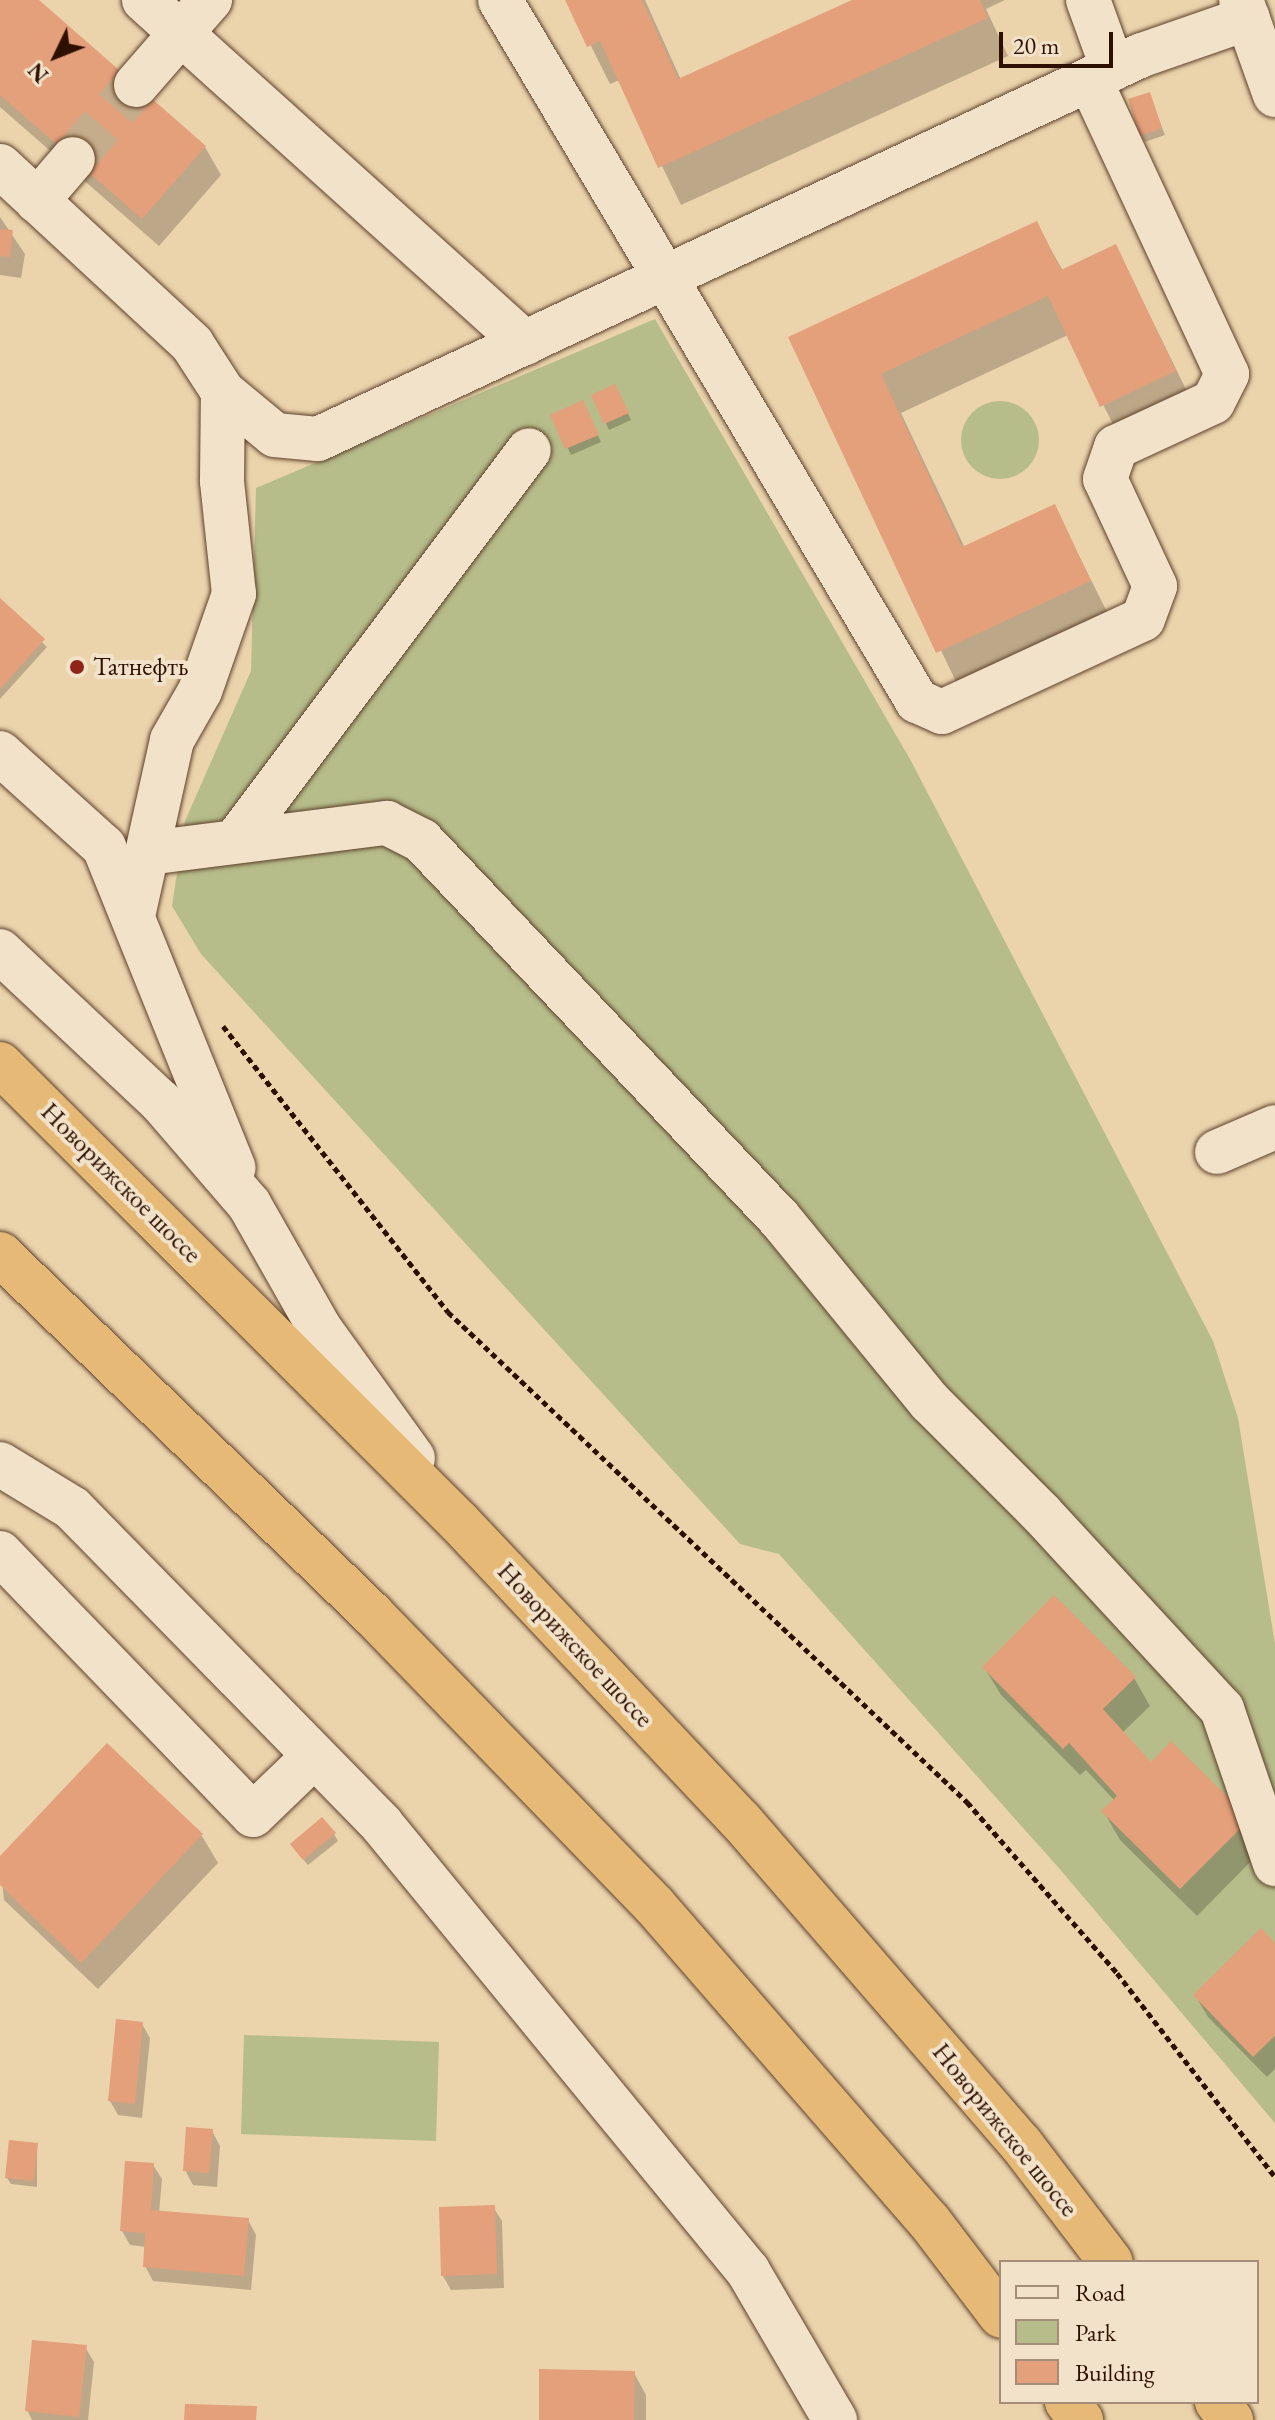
<!DOCTYPE html>
<meta charset="utf-8">
<style>
body{margin:0}
#map{position:relative;width:1275px;height:2420px;overflow:hidden;background:#ebd3ac;font-family:"EB Garamond",serif}
div>[style]{position:absolute}
[style*='--x']{left:calc(var(--x)*1px);top:calc(var(--y)*1px);width:calc(var(--w)*1px);rotate:calc(var(--a)*1deg)}
.green>*{inset:0;background:#b6bc8a}
.round{border-radius:50%}
.shadow>*{inset:0;background:#0003}
.building>*{inset:0;background:#e49f7b}
.minor-tunnel>*{height:44px;margin-top:-22px;transform-origin:0;background:repeating-linear-gradient(90deg,#c5ac8a 0 44px,transparent 0 66px)}
.path>*{height:5px;margin-top:-2.5px;transform-origin:0;background:repeating-linear-gradient(90deg,#2e1000 0 6px,transparent 0 10px)}
.roads{filter:drop-shadow(0 0 2px #5d412b) drop-shadow(0 0 2px #5d412b)}
.minor>*{height:44px;margin:-22px;padding:0 22px;transform-origin:22px;border-radius:22px;background:#f2e2c9}
.highway>*{height:44px;margin:-22px;padding:0 22px;transform-origin:22px;border-radius:22px;background:#e6ba76}
.dots>*{width:22px;height:22px;translate:-50% -50%;box-sizing:border-box;border:4px solid #f2e2c9;border-radius:50%}
span{translate:-50% -50%;white-space:nowrap;text-align:center;line-height:1.15;-webkit-text-stroke:8px #f2e2c9;paint-order:stroke}
.poi-label{font-size:26px;color:#2e1000}
.left{translate:0 -50%;text-align:left}
.street-label{font-size:26px;color:#2e1000}
.legend{position:absolute;left:999px;top:2260px;width:260px;height:144px;box-sizing:border-box;background:#f2e2c9;border:2px solid #a48e79;margin:0;padding:10px 14px;list-style:none;font-size:24px;color:#2e1000}
.legend li{display:flex;align-items:center;gap:16px;height:40px}
.legend b{width:40px;border:2px solid #a48e79}
.north{position:absolute;left:16px;top:16px;width:80px;height:80px;-webkit-text-stroke:6px #f2e2c9;paint-order:stroke;rotate:227deg;font-size:22px;font-weight:700;line-height:32px;text-align:center;color:#2e1000}
.north::after{content:'';display:block;margin:auto;width:28px;height:36px;background:#2e1000;clip-path:polygon(50% 0,100% 100%,50% 72%,0 100%)}
.scale{position:absolute;left:999px;top:32px;width:114px;height:36px;box-sizing:border-box;border:4px solid #2e1000;border-top:0;padding-left:10px;font-size:24px;line-height:28px;white-space:nowrap;color:#2e1000;-webkit-text-stroke:6px #f2e2c9;paint-order:stroke}
</style>
<div id="map">
<div class="green">
<div style="clip-path:polygon(655px 319px,911px 761px,1213px 1341px,1238px 1418px,1275px 1644px,1275px 2123px,1058px 1867px,779px 1554px,740px 1544px,201px 954px,172px 906px,185px 821px,251px 671px,256px 488px)"></div>
<div class="round" style="left:961px;top:401px;width:78px;height:78px"></div>
<div style="clip-path:polygon(244px 2035px,439px 2042px,436px 2141px,241px 2134px)"></div>
</div>
<div class="shadow">
<div style="clip-path:polygon(0 0,36px 0,205px 147px,221px 175px,159px 246px,0 107px)"></div>
<div style="clip-path:polygon(568px 0,645px 0,681px 80px,857px 0,1005px 0,986px 9px,1008px 56px,681px 205px,620px 80px,610px 84px)"></div>
<div style="clip-path:polygon(1149px 94px,1165px 135px,1145px 142px,1141px 135px)"></div>
<div style="clip-path:polygon(0 217px,25px 254px,21px 278px,0 275px)"></div>
<div style="clip-path:polygon(1036px 223px,1063px 271px,1116px 246px,1196px 410px,1123px 444px,1068px 335px,901px 413px,965px 548px,1054px 506px,1111px 620px,960px 690px,791px 338px)"></div>
<div style="clip-path:polygon(618px 393px,631px 420px,609px 430px,594px 396px)"></div>
<div style="clip-path:polygon(586px 409px,601px 442px,571px 455px,553px 416px)"></div>
<div style="clip-path:polygon(0 601px,47px 647px,0 699px)"></div>
<div style="clip-path:polygon(984px 1667px,1134px 1678px,1150px 1706px,1122px 1733px,1151px 1765px,1171px 1744px,1264px 1848px,1197px 1916px,1120px 1840px,1104px 1812px,1115px 1801px,1086px 1770px,1080px 1775px,1001px 1695px)"></div>
<div style="clip-path:polygon(107px 1746px,202px 1836px,218px 1863px,98px 1989px,4px 1900px,0 1859px)"></div>
<div style="clip-path:polygon(334px 1834px,338px 1841px,308px 1865px,296px 1851px)"></div>
<div style="clip-path:polygon(1275px 1946px,1275px 2069px,1267px 2077px,1208px 2017px,1195px 1995px)"></div>
<div style="clip-path:polygon(142px 2024px,150px 2038px,142px 2118px,118px 2115px,110px 2101px)"></div>
<div style="clip-path:polygon(212px 2131px,220px 2146px,217px 2187px,193px 2185px,185px 2170px)"></div>
<div style="clip-path:polygon(37px 2144px,37px 2187px,11px 2184px,7px 2178px)"></div>
<div style="clip-path:polygon(153px 2165px,162px 2179px,159px 2213px,248px 2220px,256px 2235px,251px 2290px,153px 2281px,145px 2266px,146px 2247px,130px 2245px,122px 2231px)"></div>
<div style="clip-path:polygon(493px 2207px,502px 2221px,504px 2288px,451px 2290px,443px 2276px)"></div>
<div style="clip-path:polygon(85px 2347px,94px 2362px,88px 2420px,32px 2420px,27px 2410px)"></div>
<div style="clip-path:polygon(634px 2373px,646px 2395px,646px 2420px,541px 2420px)"></div>
</div>
<div class="building">
<div style="clip-path:polygon(0 0,39px 0,206px 146px,142px 219px,0 95px)"></div>
<div style="clip-path:polygon(565px 0,642px 0,678px 79px,852px 0,980px 0,988px 18px,658px 168px,600px 41px,587px 47px)"></div>
<div style="clip-path:polygon(1150px 92px,1162px 128px,1140px 136px,1128px 99px)"></div>
<div style="clip-path:polygon(1037px 221px,1061px 270px,1116px 244px,1176px 371px,1100px 407px,1048px 296px,881px 374px,962px 547px,1055px 504px,1091px 581px,936px 653px,788px 337px)"></div>
<div style="clip-path:polygon(0 229px,13px 230px,10px 257px,0 256px)"></div>
<div style="clip-path:polygon(615px 384px,629px 413px,604px 424px,591px 395px)"></div>
<div style="clip-path:polygon(583px 400px,599px 435px,565px 449px,550px 415px)"></div>
<div style="clip-path:polygon(0 598px,45px 639px,0 689px)"></div>
<div style="clip-path:polygon(1054px 1595px,1136px 1677px,1103px 1709px,1151px 1762px,1171px 1741px,1250px 1819px,1180px 1889px,1101px 1811px,1117px 1796px,1069px 1743px,1063px 1749px,982px 1667px)"></div>
<div style="clip-path:polygon(107px 1743px,203px 1834px,81px 1963px,0 1885px,0 1856px)"></div>
<div style="clip-path:polygon(322px 1817px,336px 1833px,303px 1860px,290px 1844px)"></div>
<div style="clip-path:polygon(1261px 1928px,1275px 1943px,1275px 2036px,1253px 2057px,1193px 1995px)"></div>
<div style="clip-path:polygon(116px 2019px,143px 2022px,135px 2104px,108px 2101px)"></div>
<div style="clip-path:polygon(186px 2127px,213px 2129px,209px 2173px,183px 2171px)"></div>
<div style="clip-path:polygon(9px 2140px,38px 2143px,34px 2181px,5px 2178px)"></div>
<div style="clip-path:polygon(125px 2161px,154px 2163px,151px 2210px,249px 2218px,244px 2276px,143px 2267px,145px 2233px,120px 2231px)"></div>
<div style="clip-path:polygon(495px 2205px,497px 2274px,441px 2276px,439px 2207px)"></div>
<div style="clip-path:polygon(32px 2340px,87px 2345px,79px 2417px,25px 2411px)"></div>
<div style="clip-path:polygon(539px 2369px,635px 2371px,634px 2420px,539px 2420px)"></div>
<div style="clip-path:polygon(185px 2404px,257px 2406px,256px 2420px,184px 2420px)"></div>
</div>
<div class="minor-tunnel">
<div style="--x:73;--y:159;--w:97;--a:-49.6"></div>
</div>
<div class="path">
<div style="--x:223;--y:1026;--w:364;--a:51.8"></div>
<div style="--x:448;--y:1312;--w:714;--a:43.35"></div>
<div style="--x:967;--y:1802;--w:227;--a:48.7"></div>
<div style="--x:1117;--y:1973;--w:258;--a:52.2"></div>
</div>
<div class="roads">
<div class="minor">
<div style="--x:144;--y:0;--w:513;--a:42"></div>
<div style="--x:500;--y:0;--w:816;--a:59.25"></div>
<div style="--x:917;--y:701;--w:27;--a:24"></div>
<div style="--x:942;--y:712;--w:221;--a:-24.8"></div>
<div style="--x:1143;--y:619;--w:35;--a:-70"></div>
<div style="--x:1155;--y:586;--w:118;--a:-115"></div>
<div style="--x:1105;--y:479;--w:34;--a:-71"></div>
<div style="--x:1116;--y:447;--w:107;--a:-24.9"></div>
<div style="--x:1213;--y:402;--w:31;--a:-63"></div>
<div style="--x:1227;--y:374;--w:324;--a:-115"></div>
<div style="--x:1088;--y:0;--w:73;--a:70.1"></div>
<div style="--x:1241;--y:0;--w:101;--a:70.3"></div>
<div style="--x:136;--y:85;--w:113;--a:-49"></div>
<div style="--x:0;--y:166;--w:262;--a:42.8"></div>
<div style="--x:192;--y:344;--w:57;--a:57.1"></div>
<div style="--x:223;--y:392;--w:67;--a:39.6"></div>
<div style="--x:275;--y:435;--w:43;--a:5.3"></div>
<div style="--x:318;--y:439;--w:909;--a:-24.99"></div>
<div style="--x:1142;--y:55;--w:112;--a:-19.2"></div>
<div style="--x:37;--y:201;--w:55;--a:-49.4"></div>
<div style="--x:0;--y:753;--w:140;--a:42.1"></div>
<div style="--x:104;--y:847;--w:346;--a:68"></div>
<div style="--x:237;--y:839;--w:486;--a:-53.1"></div>
<div style="--x:148;--y:853;--w:241;--a:-7.2"></div>
<div style="--x:387;--y:823;--w:39;--a:27"></div>
<div style="--x:422;--y:841;--w:521;--a:46.56"></div>
<div style="--x:780;--y:1219;--w:237;--a:50.7"></div>
<div style="--x:930;--y:1402;--w:157;--a:45"></div>
<div style="--x:1041;--y:1513;--w:267;--a:47.3"></div>
<div style="--x:1222;--y:1709;--w:164;--a:71.1"></div>
<div style="--x:133;--y:916;--w:180;--a:-77.5"></div>
<div style="--x:172;--y:740;--w:56;--a:-60.3"></div>
<div style="--x:200;--y:691;--w:103;--a:-70.7"></div>
<div style="--x:234;--y:594;--w:114;--a:-96.1"></div>
<div style="--x:222;--y:481;--w:89;--a:-89.4"></div>
<div style="--x:0;--y:951;--w:219;--a:43.2"></div>
<div style="--x:160;--y:1101;--w:136;--a:49.2"></div>
<div style="--x:249;--y:1204;--w:144;--a:60.4"></div>
<div style="--x:320;--y:1329;--w:159;--a:54.2"></div>
<div style="--x:1217;--y:1152;--w:63;--a:-23.3"></div>
<div style="--x:0;--y:1464;--w:84;--a:31.4"></div>
<div style="--x:72;--y:1508;--w:443;--a:45.6"></div>
<div style="--x:382;--y:1825;--w:577;--a:50.63"></div>
<div style="--x:748;--y:2271;--w:173;--a:59.7"></div>
<div style="--x:0;--y:1553;--w:364;--a:46"></div>
<div style="--x:253;--y:1815;--w:85;--a:-44"></div>
</div>
<div class="highway">
<div style="--x:0;--y:1064;--w:648;--a:44.94"></div>
<div style="--x:459;--y:1522;--w:411;--a:46.7"></div>
<div style="--x:741;--y:1821;--w:427;--a:49.1"></div>
<div style="--x:1021;--y:2144;--w:148;--a:52.7"></div>
<div style="--x:0;--y:1254;--w:518;--a:44.06"></div>
<div style="--x:372;--y:1614;--w:405;--a:45.9"></div>
<div style="--x:654;--y:1905;--w:419;--a:49"></div>
<div style="--x:929;--y:2221;--w:119;--a:52.8"></div>
<div style="--x:1067;--y:2402;--w:23;--a:52"></div>
<div style="--x:1217;--y:2402;--w:23;--a:52"></div>
</div>
</div>
<div class="dots">
<div style="left:77px;top:667px;background:#8f2418"></div>
</div>
<div class="poi-label">
<span class="left" style="left:93px;top:667px">Татнефть</span>
</div>
<div class="street-label">
<span style="left:121px;top:1183px;rotate:45deg">Новорижское шоссе</span>
<span style="left:575px;top:1645px;rotate:47deg">Новорижское шоссе</span>
<span style="left:1005px;top:2130px;rotate:51deg">Новорижское шоссе</span>
</div>
<ul class="legend">
<li><b style="height:10px;background:#f2e2c9"></b>Road</li>
<li><b style="height:22px;background:#b6bc8a"></b>Park</li>
<li><b style="height:22px;background:#e49f7b"></b>Building</li>
</ul>
<div class="north">N</div>
<div class="scale">20 m</div>
</div>
